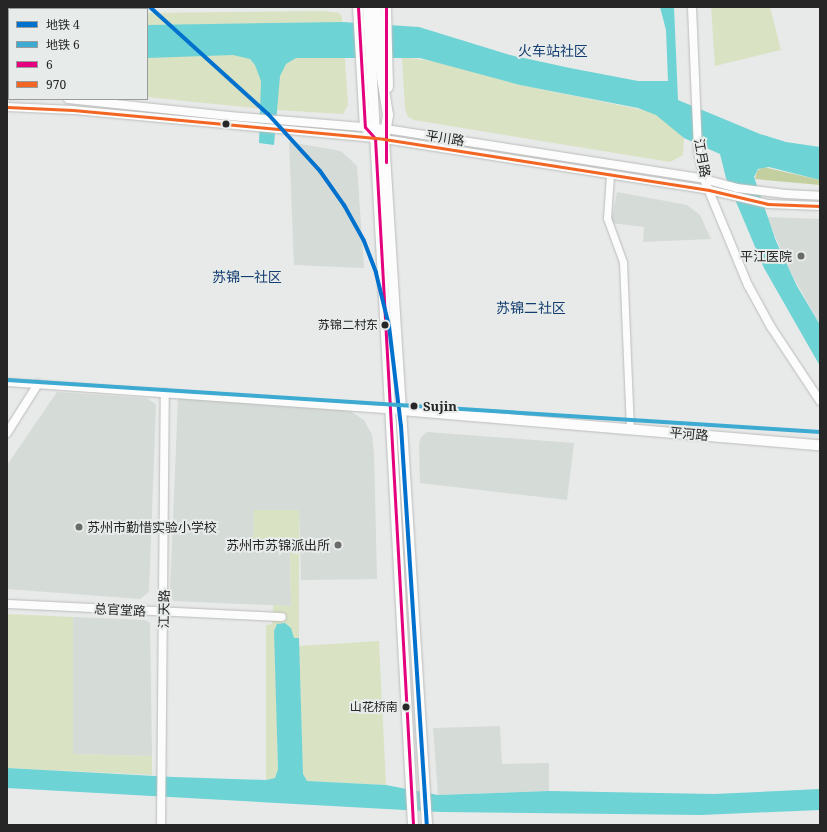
<!DOCTYPE html>
<meta charset="utf-8">
<style>
body{margin:0}
#map{position:relative;width:827px;height:832px;overflow:hidden;background:#e8eae9;font-family:"Noto Serif","Noto Sans SC",serif}
div>[style]{position:absolute}
[style*='--x']{left:calc(var(--x)*1px);top:calc(var(--y)*1px);width:calc(var(--w)*1px);rotate:calc(var(--a)*1deg)}
.built>*{inset:0;background:#d5dbd7}
.green>*{inset:0;background:#d9e2c2}
.forest>*{inset:0;background:#c3cf9e}
.water>*{inset:0;background:#6ed3d5}
.roads{filter:drop-shadow(0 0 1px #babcbb) drop-shadow(0 0 1px #babcbb)}
.minor>*{height:7px;margin:-3.5px;padding:0 3.5px;transform-origin:3.5px;border-radius:3.5px;background:#fcfcfc}
.tertiary>*{height:8px;margin:-4px;padding:0 4px;transform-origin:4px;border-radius:4px;background:#fcfcfc}
.secondary>*{height:10px;margin:-5px;padding:0 5px;transform-origin:5px;border-radius:5px;background:#fcfcfc}
.bus-1>*{height:3px;margin:-1.5px;padding:0 1.5px;transform-origin:1.5px;border-radius:1.5px;background:#e5007d}
.bus-2>*{height:3px;margin:-1.5px;padding:0 1.5px;transform-origin:1.5px;border-radius:1.5px;background:#f26522}
.metro-1>*{height:4px;margin:-2px;padding:0 2px;transform-origin:2px;border-radius:2px;background:#0072ce}
.metro-2>*{height:4px;margin:-2px;padding:0 2px;transform-origin:2px;border-radius:2px;background:#3caad1}
.dots>*{width:11px;height:11px;translate:-50% -50%;box-sizing:border-box;border:2px solid #e7ebe9;border-radius:50%}
span{translate:-50% -50%;white-space:nowrap;text-align:center;line-height:1.15;-webkit-text-stroke:4px #e7ebe9;paint-order:stroke}
.bus-label{font-size:12px;color:#252625}
.right{translate:-100% -50%;text-align:right}
.street-label{font-size:13px;color:#252625}
.poi-label{font-size:13px;color:#252625}
.left{translate:0 -50%;text-align:left}
.stop-label{font-size:13px;color:#252625;font-weight:700}
.neighbourhood-label{font-size:14px;color:#143d70}
.frame{position:absolute;inset:0;border:8px solid #252625;pointer-events:none}
.legend{position:absolute;left:8px;top:8px;width:140px;height:92px;box-sizing:border-box;background:#e7ebe9;border:1px solid #999c9b;margin:0;padding:5px 7px;list-style:none;font-size:12px;color:#252625}
.legend li{display:flex;align-items:center;gap:8px;height:20px}
.legend b{width:20px;border:1px solid #999c9b}
</style>
<div id="map">
<div class="built">
<div style="clip-path:polygon(289px 142px,341px 151px,357px 166px,364px 268px,294px 265px)"></div>
<div style="clip-path:polygon(617px 192px,687px 205px,700px 215px,711px 239px,643px 242px,644px 227px,611px 223px)"></div>
<div style="clip-path:polygon(767px 217px,820px 219px,820px 325px,790px 271px)"></div>
<div style="clip-path:polygon(57px 392px,146px 398px,156px 404px,149px 592px,140px 599px,7px 589px,7px 465px)"></div>
<div style="clip-path:polygon(178px 398px,350px 411px,364px 420px,372px 435px,374px 453px,377px 579px,301px 580px,299px 510px,290px 550px,291px 606px,173px 601px,170px 592px)"></div>
<div style="clip-path:polygon(427px 432px,574px 443px,567px 500px,420px 483px,419px 444px,421px 437px)"></div>
<div style="clip-path:polygon(73px 617px,145px 620px,150px 623px,152px 756px,73px 754px)"></div>
<div style="clip-path:polygon(500px 726px,502px 764px,549px 763px,549px 791px,438px 795px,433px 728px)"></div>
</div>
<div class="green">
<div style="clip-path:polygon(711px 7px,770px 7px,781px 50px,715px 66px)"></div>
<div style="clip-path:polygon(324px 11px,339px 13px,342px 17px,348px 105px,343px 114px,262px 109px,147px 97px,147px 13px)"></div>
<div style="clip-path:polygon(7px 13px,9px 13px,9px 90px,7px 89px)"></div>
<div style="clip-path:polygon(402px 57px,440px 62px,520px 85px,648px 111px,663px 118px,684px 138px,683px 155px,670px 162px,414px 120px,408px 117px,405px 109px)"></div>
<div style="clip-path:polygon(254px 510px,299px 510px,299px 638px,293px 638px,287px 624px,275px 628px,278px 769px,275px 778px,266px 780px,266px 625px,272px 624px,273px 605px,291px 606px,290px 550px,253px 548px)"></div>
<div style="clip-path:polygon(7px 614px,73px 617px,73px 754px,152px 756px,152px 775px,7px 768px)"></div>
<div style="clip-path:polygon(379px 641px,386px 785px,307px 781px,303px 774px,299px 646px)"></div>
</div>
<div class="forest">
<div style="clip-path:polygon(763px 167px,820px 180px,820px 185px,755px 179px,757px 171px)"></div>
</div>
<div class="water">
<div style="clip-path:polygon(660px 7px,674px 7px,678px 100px,760px 134px,786px 142px,820px 147px,820px 180px,769px 167px,758px 169px,754px 177px,776px 241px,797px 286px,820px 325px,820px 366px,764px 268px,726px 178px,720px 154px,684px 138px,656px 115px,638px 108px,520px 85px,420px 58px,296px 58px,286px 64px,280px 76px,274px 145px,259px 143px,261px 81px,255px 65px,250px 59px,233px 55px,147px 58px,147px 25px,343px 22px,419px 27px,510px 55px,570px 68px,638px 81px,668px 81px,666px 30px)"></div>
<div style="clip-path:polygon(285px 623px,291px 628px,294px 638px,299px 638px,303px 774px,307px 781px,386px 785px,438px 795px,549px 791px,714px 794px,820px 789px,820px 810px,701px 815px,441px 812px,7px 788px,7px 768px,174px 777px,266px 780px,275px 778px,278px 769px,274px 631px,277px 624px)"></div>
</div>
<div class="roads">
<div class="minor">
<div style="--x:610;--y:175;--w:43;--a:94"></div>
<div style="--x:607;--y:218;--w:47;--a:70"></div>
<div style="--x:623;--y:262;--w:167;--a:87.6"></div>
<div style="--x:7;--y:382;--w:388;--a:4.1"></div>
</div>
<div class="tertiary">
<div style="--x:692;--y:7;--w:145;--a:87.6"></div>
<div style="--x:698;--y:152;--w:28;--a:77"></div>
<div style="--x:704;--y:179;--w:115;--a:67.5"></div>
<div style="--x:748;--y:285;--w:48;--a:61.3"></div>
<div style="--x:771;--y:327;--w:89;--a:56.5"></div>
<div style="--x:83;--y:9;--w:2;--a:-90"></div>
<div style="--x:7;--y:95;--w:2;--a:0"></div>
<div style="--x:68;--y:99;--w:162;--a:6"></div>
<div style="--x:229;--y:116;--w:158;--a:4.7"></div>
<div style="--x:386;--y:129;--w:322;--a:8.9"></div>
<div style="--x:704;--y:179;--w:34;--a:15"></div>
<div style="--x:737;--y:188;--w:49;--a:7"></div>
<div style="--x:786;--y:194;--w:34;--a:3"></div>
<div style="--x:7;--y:107;--w:66;--a:2.6"></div>
<div style="--x:73;--y:110;--w:312;--a:5.3"></div>
<div style="--x:384;--y:139;--w:329;--a:8.9"></div>
<div style="--x:709;--y:190;--w:61;--a:13.3"></div>
<div style="--x:768;--y:204;--w:52;--a:2.2"></div>
<div style="--x:7;--y:433;--w:58;--a:-57.7"></div>
<div style="--x:7;--y:604;--w:275;--a:2.7"></div>
<div style="--x:161;--y:825;--w:432;--a:-89.5"></div>
</div>
<div class="secondary">
<div style="--x:358;--y:7;--w:120;--a:86.7"></div>
<div style="--x:365;--y:127;--w:15;--a:48"></div>
<div style="--x:368;--y:7;--w:819;--a:86.85"></div>
<div style="--x:376;--y:7;--w:58;--a:86.1"></div>
<div style="--x:380;--y:65;--w:51;--a:80.9"></div>
<div style="--x:388;--y:115;--w:24;--a:99"></div>
<div style="--x:384;--y:139;--w:687;--a:86.41"></div>
<div style="--x:386;--y:7;--w:80;--a:88.6"></div>
<div style="--x:400;--y:410;--w:421;--a:4.8"></div>
</div>
</div>
<div class="bus-1">
<div style="--x:358;--y:7;--w:120;--a:86.7"></div>
<div style="--x:365;--y:127;--w:15;--a:48"></div>
<div style="--x:375;--y:138;--w:688;--a:86.83"></div>
<div style="--x:386;--y:7;--w:155;--a:90"></div>
</div>
<div class="bus-2">
<div style="--x:7;--y:107;--w:66;--a:2.6"></div>
<div style="--x:73;--y:110;--w:312;--a:5.3"></div>
<div style="--x:384;--y:139;--w:329;--a:8.9"></div>
<div style="--x:709;--y:190;--w:61;--a:13.3"></div>
<div style="--x:768;--y:204;--w:52;--a:2.2"></div>
</div>
<div class="metro-1">
<div style="--x:150;--y:7;--w:159;--a:42.2"></div>
<div style="--x:268;--y:114;--w:77;--a:47.6"></div>
<div style="--x:320;--y:171;--w:42;--a:54.8"></div>
<div style="--x:344;--y:205;--w:41;--a:60.9"></div>
<div style="--x:364;--y:241;--w:34;--a:69"></div>
<div style="--x:376;--y:273;--w:55;--a:76.2"></div>
<div style="--x:389;--y:326;--w:101;--a:83.2"></div>
<div style="--x:401;--y:426;--w:400;--a:86.3"></div>
</div>
<div class="metro-2">
<div style="--x:7;--y:380;--w:815;--a:3.66"></div>
</div>
<div class="dots">
<div style="left:226px;top:124px;background:#252625"></div>
<div style="left:801px;top:256px;background:#696b6a"></div>
<div style="left:385px;top:325px;background:#252625"></div>
<div style="left:414px;top:406px;background:#252625"></div>
<div style="left:79px;top:527px;background:#696b6a"></div>
<div style="left:338px;top:545px;background:#696b6a"></div>
<div style="left:406px;top:707px;background:#252625"></div>
</div>
<div class="bus-label">
<span class="right" style="left:378px;top:325px">苏锦二村东</span>
<span class="right" style="left:398px;top:707px">山花桥南</span>
</div>
<div class="street-label">
<span style="left:445px;top:138px;rotate:9deg">平川路</span>
<span style="left:702px;top:158px;rotate:80deg">江月路</span>
<span style="left:689px;top:434px;rotate:5deg">平河路</span>
<span style="left:164px;top:609px;rotate:-89deg">江天路</span>
<span style="left:120px;top:610px;rotate:3deg">总官堂路</span>
</div>
<div class="poi-label">
<span class="right" style="left:792px;top:256px">平江医院</span>
<span class="left" style="left:87px;top:527px">苏州市勤惜实验小学校</span>
<span class="right" style="left:330px;top:545px">苏州市苏锦派出所</span>
</div>
<div class="stop-label">
<span class="left" style="left:423px;top:406px">Sujin</span>
</div>
<div class="neighbourhood-label">
<span style="left:553px;top:51px">火车站社区</span>
<span style="left:247px;top:277px">苏锦一社区</span>
<span style="left:531px;top:308px">苏锦二社区</span>
</div>
<div class="frame"></div>
<ul class="legend">
<li><b style="height:5px;background:#0072ce"></b>地铁 4</li>
<li><b style="height:5px;background:#3caad1"></b>地铁 6</li>
<li><b style="height:5px;background:#e5007d"></b>6</li>
<li><b style="height:5px;background:#f26522"></b>970</li>
</ul>
</div>
